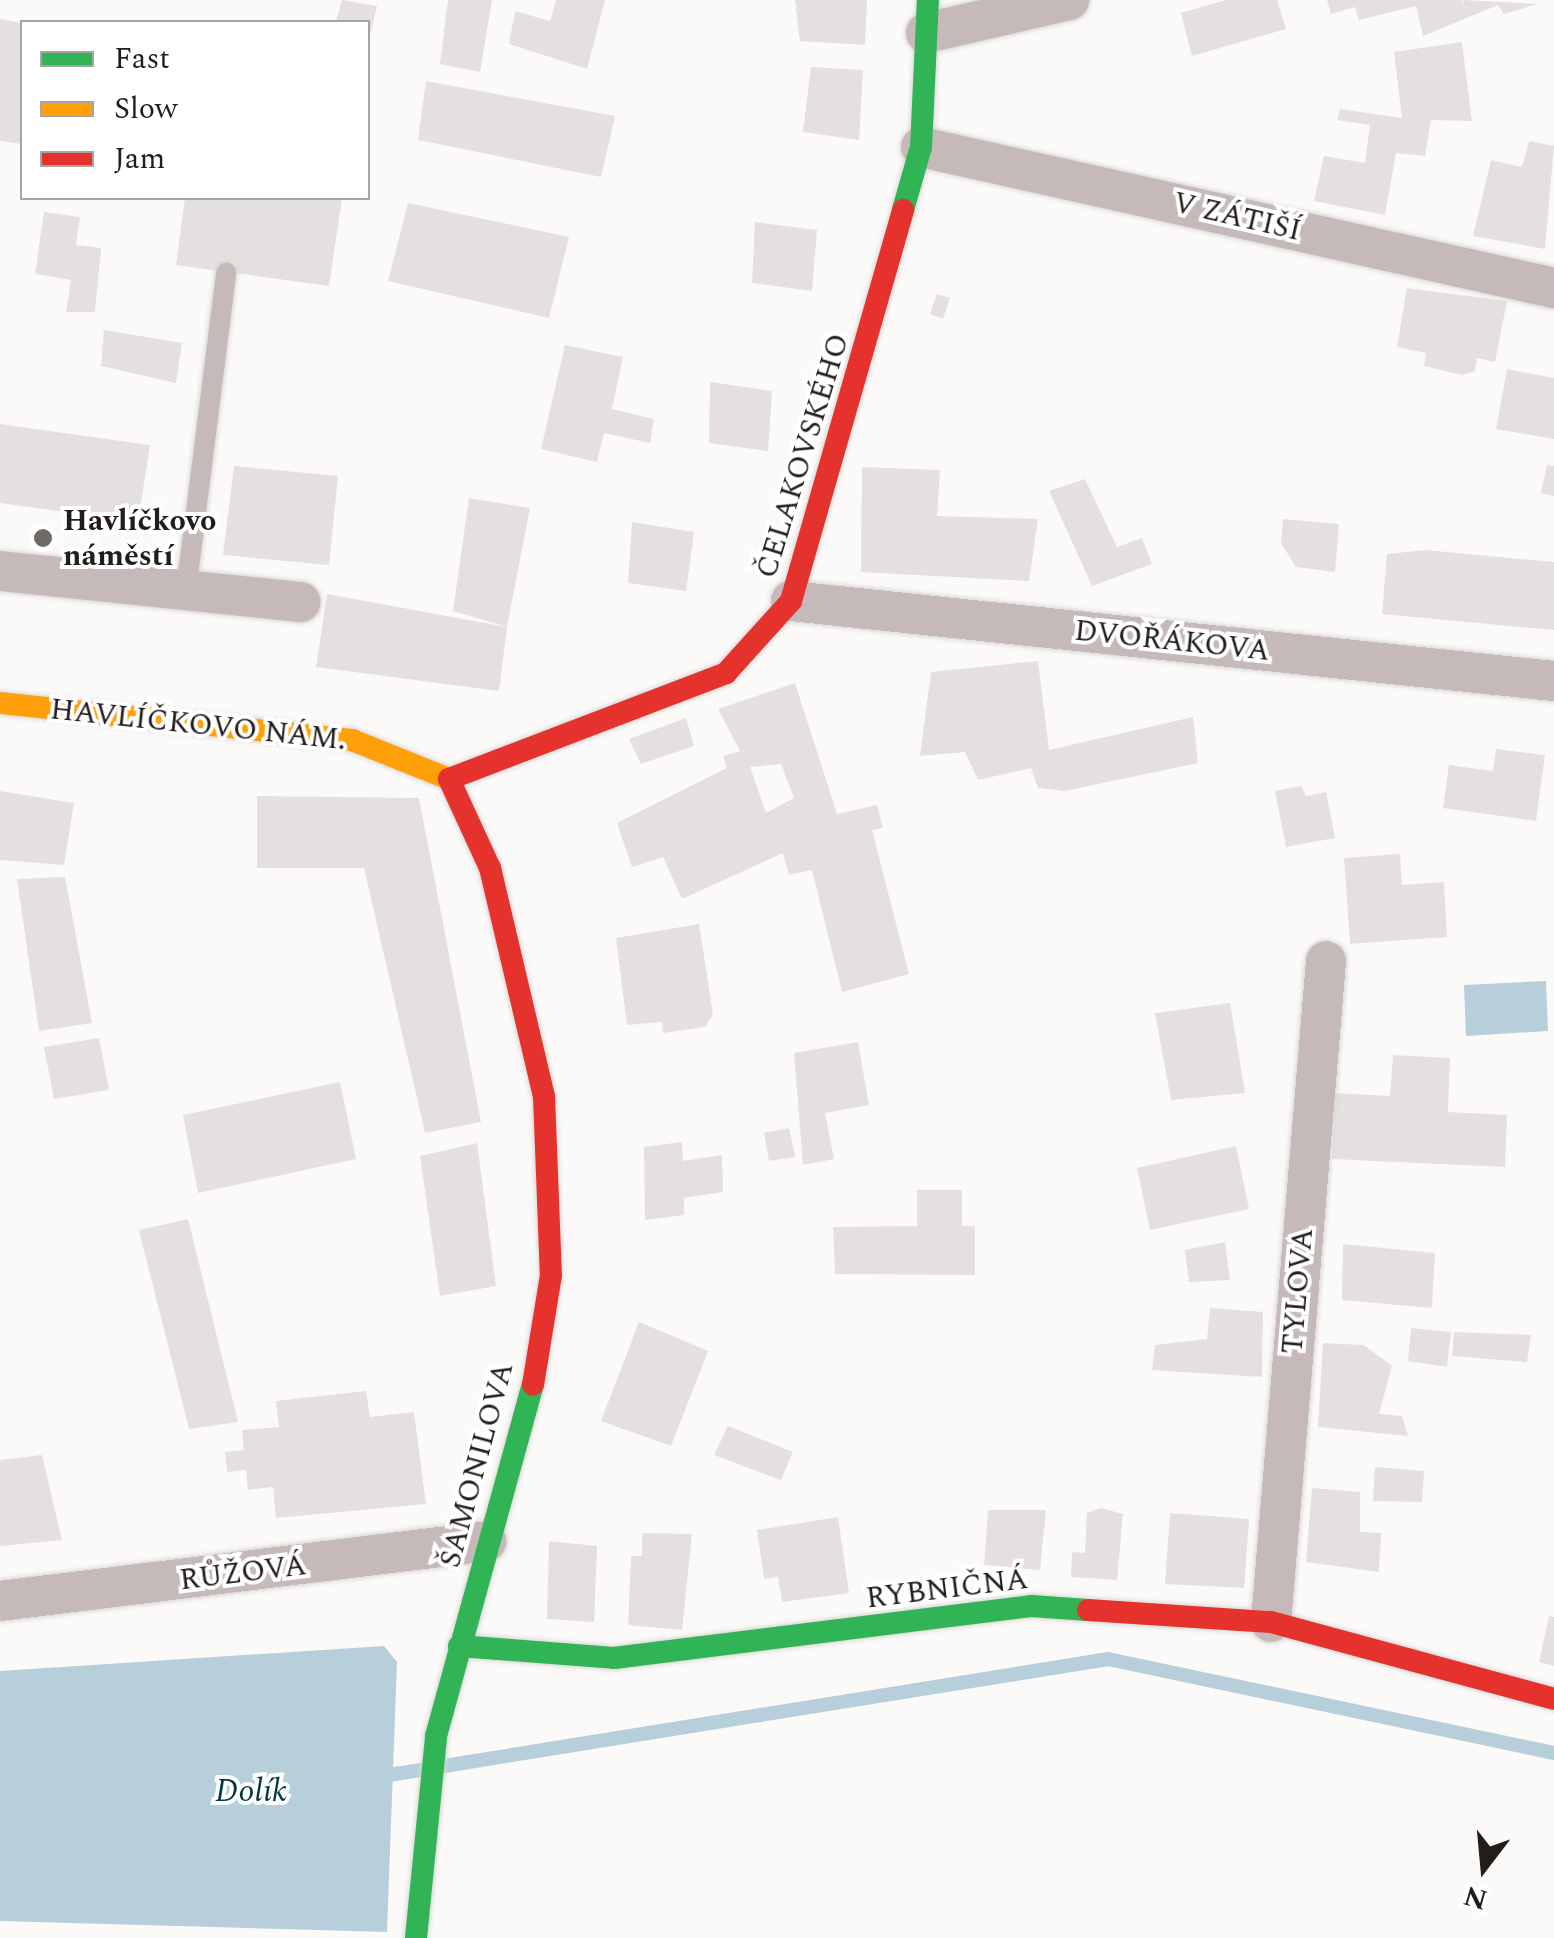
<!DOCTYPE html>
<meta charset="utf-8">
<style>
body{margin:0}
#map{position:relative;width:1554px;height:1938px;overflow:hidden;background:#fcfaf9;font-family:Spectral,serif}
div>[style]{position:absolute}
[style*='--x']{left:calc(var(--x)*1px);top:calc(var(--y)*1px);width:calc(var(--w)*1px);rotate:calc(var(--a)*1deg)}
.water>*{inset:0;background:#b6cfda}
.stream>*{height:14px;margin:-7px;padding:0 7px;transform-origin:7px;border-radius:7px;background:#b6cfda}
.building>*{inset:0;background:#e4e0e0}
.roads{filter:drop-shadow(0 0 2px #d8d7d6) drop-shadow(0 0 2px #d8d7d6)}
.lane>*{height:20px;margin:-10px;padding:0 10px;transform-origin:10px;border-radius:10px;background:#c6b9ba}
.street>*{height:40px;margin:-20px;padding:0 20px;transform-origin:20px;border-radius:20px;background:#c6b9ba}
.fast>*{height:22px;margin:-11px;padding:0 11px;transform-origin:11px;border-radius:11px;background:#30b455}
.slow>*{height:22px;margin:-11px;padding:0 11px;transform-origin:11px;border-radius:11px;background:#ff9f0a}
.jam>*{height:22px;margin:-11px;padding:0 11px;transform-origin:11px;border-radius:11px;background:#e5322d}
.dots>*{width:28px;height:28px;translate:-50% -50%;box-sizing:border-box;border:5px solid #fff;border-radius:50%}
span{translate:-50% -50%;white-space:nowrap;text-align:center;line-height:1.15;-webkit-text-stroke:8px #fff;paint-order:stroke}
.street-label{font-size:30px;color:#221d1a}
.poi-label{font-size:30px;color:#221d1a;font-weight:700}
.left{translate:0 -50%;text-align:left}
.water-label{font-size:32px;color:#003849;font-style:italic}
.legend{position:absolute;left:20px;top:20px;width:350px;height:180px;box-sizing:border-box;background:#fff;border:2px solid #a7a5a3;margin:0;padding:12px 18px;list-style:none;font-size:30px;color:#221d1a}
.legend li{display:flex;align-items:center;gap:20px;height:50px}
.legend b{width:50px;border:2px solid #a7a5a3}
.north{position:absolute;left:1434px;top:1818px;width:100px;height:100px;-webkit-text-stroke:8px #fff;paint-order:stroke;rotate:196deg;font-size:28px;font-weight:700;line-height:40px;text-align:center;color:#221d1a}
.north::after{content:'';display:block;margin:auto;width:35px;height:45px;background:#221d1a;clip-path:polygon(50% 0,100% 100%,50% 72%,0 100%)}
</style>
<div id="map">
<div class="water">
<div style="clip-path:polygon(1546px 981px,1548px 1031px,1466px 1036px,1464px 985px)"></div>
<div style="clip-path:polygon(384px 1646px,397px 1662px,387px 1932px,0 1921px,0 1671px)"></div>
</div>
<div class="stream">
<div style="--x:444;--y:1766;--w:673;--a:-9.15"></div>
<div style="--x:1108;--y:1659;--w:456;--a:11.9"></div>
<div style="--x:389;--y:1775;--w:33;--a:-9"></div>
</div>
<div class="building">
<div style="clip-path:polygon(342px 0,377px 6px,369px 39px,368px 22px,336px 22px)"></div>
<div style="clip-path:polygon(448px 0,492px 0,480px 72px,440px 64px)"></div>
<div style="clip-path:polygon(556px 0,605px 0,587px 69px,509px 44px,515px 11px,550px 21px)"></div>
<div style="clip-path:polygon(795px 0,867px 0,865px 45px,800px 41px)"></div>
<div style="clip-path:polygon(1226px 0,1277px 0,1286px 29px,1192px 56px,1181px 13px)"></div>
<div style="clip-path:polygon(1327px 0,1462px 0,1465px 10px,1463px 0,1538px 4px,1504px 14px,1498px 5px,1423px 36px,1416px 6px,1359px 20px,1355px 7px,1331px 14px)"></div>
<div style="clip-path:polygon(0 19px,22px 23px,22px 144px,0 141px)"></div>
<div style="clip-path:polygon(1462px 42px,1472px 121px,1431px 120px,1425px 156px,1396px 153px,1385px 215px,1314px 201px,1324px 156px,1365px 163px,1370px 125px,1337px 120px,1340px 109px,1402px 118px,1394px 52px)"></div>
<div style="clip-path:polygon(811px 67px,863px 70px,859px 140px,803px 132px)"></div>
<div style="clip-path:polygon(426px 81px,615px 116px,601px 177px,418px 140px)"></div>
<div style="clip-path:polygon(1529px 141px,1554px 146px,1545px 249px,1473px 236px,1491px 160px,1522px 167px)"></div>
<div style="clip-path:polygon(185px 198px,342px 198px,329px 286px,176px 265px)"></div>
<div style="clip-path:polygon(408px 203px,569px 237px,549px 318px,388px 281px)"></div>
<div style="clip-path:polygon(44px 212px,80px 217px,76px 245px,101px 248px,95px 312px,66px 312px,71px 280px,35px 274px)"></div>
<div style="clip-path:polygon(755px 222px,817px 230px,812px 291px,752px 283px)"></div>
<div style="clip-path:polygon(1407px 288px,1507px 301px,1495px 362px,1477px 358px,1475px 371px,1462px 375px,1424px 366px,1426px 353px,1397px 347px)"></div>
<div style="clip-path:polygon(937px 294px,950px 298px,943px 319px,930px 314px)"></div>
<div style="clip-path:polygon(104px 330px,182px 343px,176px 383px,101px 366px)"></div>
<div style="clip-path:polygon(565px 345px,623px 357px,612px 409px,654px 419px,650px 443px,604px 433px,597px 462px,541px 449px)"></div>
<div style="clip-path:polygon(1507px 369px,1554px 378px,1554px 439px,1496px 429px)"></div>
<div style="clip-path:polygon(710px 382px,772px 391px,768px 451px,709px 443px)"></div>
<div style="clip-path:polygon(0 424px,150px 445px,138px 522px,0 503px)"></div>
<div style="clip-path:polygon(1547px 465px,1554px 466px,1554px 496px,1541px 493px)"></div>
<div style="clip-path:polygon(234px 466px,338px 476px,329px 565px,223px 555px)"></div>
<div style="clip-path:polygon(862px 467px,940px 470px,937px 516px,1038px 519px,1029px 581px,861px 572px)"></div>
<div style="clip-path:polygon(1085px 479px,1117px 547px,1142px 538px,1152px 564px,1092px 586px,1049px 491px)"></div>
<div style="clip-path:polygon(469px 498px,530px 508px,507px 627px,453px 611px)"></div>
<div style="clip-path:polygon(1283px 519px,1339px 524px,1335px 572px,1296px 567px,1281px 543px)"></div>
<div style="clip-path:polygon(632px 522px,694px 532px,686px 591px,628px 583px)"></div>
<div style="clip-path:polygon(1425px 550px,1554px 562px,1554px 630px,1382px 614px,1387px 554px)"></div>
<div style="clip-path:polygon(327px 594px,507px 627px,499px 691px,316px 667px)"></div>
<div style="clip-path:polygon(1038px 661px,1049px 750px,1193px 717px,1198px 763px,1065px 791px,1038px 788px,1031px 768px,978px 780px,965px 752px,920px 756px,931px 672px)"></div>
<div style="clip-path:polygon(evenodd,795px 683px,837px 814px,877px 805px,883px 828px,872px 830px,909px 974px,842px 992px,812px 870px,789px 875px,783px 853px,682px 899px,663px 857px,632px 867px,617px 823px,727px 768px,723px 756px,740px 751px,718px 709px,795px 683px,781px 764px,794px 798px,766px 813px,750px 767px,781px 764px)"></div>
<div style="clip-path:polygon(686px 718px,694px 746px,641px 764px,629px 739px)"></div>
<div style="clip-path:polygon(1496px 749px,1545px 755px,1536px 821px,1443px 808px,1449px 765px,1493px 771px)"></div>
<div style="clip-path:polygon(1301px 786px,1306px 796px,1326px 792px,1335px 838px,1286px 847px,1275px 791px)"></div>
<div style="clip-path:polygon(0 791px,74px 803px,64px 865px,0 860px)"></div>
<div style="clip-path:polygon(257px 796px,419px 798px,481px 1122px,425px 1133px,364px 868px,257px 868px)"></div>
<div style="clip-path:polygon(1400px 854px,1402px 885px,1444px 882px,1447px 937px,1350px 944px,1344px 858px)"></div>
<div style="clip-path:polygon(65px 877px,92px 1023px,39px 1031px,17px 879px)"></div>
<div style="clip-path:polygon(699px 924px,713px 1014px,705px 1027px,663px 1033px,662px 1022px,627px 1025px,616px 938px)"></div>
<div style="clip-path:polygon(1230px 1003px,1245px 1093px,1171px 1100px,1155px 1013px)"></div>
<div style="clip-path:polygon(99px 1038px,109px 1090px,54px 1099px,44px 1047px)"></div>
<div style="clip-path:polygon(858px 1042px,869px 1105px,825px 1113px,834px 1159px,803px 1165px,794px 1053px)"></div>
<div style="clip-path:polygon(1393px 1055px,1450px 1058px,1448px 1112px,1507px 1115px,1505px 1167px,1332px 1159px,1335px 1093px,1390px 1096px)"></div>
<div style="clip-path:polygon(340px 1082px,356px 1159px,198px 1193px,183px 1115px)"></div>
<div style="clip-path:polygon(789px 1128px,795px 1157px,769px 1161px,764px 1133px)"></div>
<div style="clip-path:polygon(682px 1142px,683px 1161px,722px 1155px,723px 1192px,684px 1198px,684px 1215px,645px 1220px,644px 1147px)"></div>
<div style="clip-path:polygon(477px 1143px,496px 1286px,440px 1296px,420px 1156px)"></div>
<div style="clip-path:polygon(1236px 1146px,1249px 1209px,1150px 1230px,1137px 1168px)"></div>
<div style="clip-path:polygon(917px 1190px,962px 1190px,962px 1226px,975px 1226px,975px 1275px,835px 1274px,833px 1227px,917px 1226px)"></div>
<div style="clip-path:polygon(188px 1219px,238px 1422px,189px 1429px,139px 1230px)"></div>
<div style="clip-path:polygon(1225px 1242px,1230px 1280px,1189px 1282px,1185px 1250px)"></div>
<div style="clip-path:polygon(1343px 1244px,1435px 1253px,1432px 1308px,1342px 1300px)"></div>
<div style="clip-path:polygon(1210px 1308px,1263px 1312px,1262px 1377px,1152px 1370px,1155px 1345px,1207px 1339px)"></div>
<div style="clip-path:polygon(639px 1322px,708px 1351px,671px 1446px,601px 1421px)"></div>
<div style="clip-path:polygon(1411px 1328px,1451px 1332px,1447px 1367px,1408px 1361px)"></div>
<div style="clip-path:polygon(1454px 1332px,1531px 1335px,1527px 1362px,1452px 1356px)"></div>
<div style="clip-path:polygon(1323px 1343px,1364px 1345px,1392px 1366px,1379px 1414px,1402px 1416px,1408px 1436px,1318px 1427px)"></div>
<div style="clip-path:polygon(366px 1391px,370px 1417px,414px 1412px,426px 1504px,276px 1518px,273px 1487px,248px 1490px,246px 1470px,227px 1472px,225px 1452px,244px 1450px,242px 1430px,279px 1427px,276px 1401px)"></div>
<div style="clip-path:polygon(728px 1426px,793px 1452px,781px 1480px,714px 1455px)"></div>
<div style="clip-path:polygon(42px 1455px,62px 1540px,0 1546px,0 1460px)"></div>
<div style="clip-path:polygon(1375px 1467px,1424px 1471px,1422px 1502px,1373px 1501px)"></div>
<div style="clip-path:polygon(1312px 1488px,1360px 1492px,1360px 1532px,1381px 1533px,1379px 1572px,1306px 1562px)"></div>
<div style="clip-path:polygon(1101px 1508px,1123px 1514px,1117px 1580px,1071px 1577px,1072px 1552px,1085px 1553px,1087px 1513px)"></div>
<div style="clip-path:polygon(988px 1510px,1046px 1510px,1040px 1570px,984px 1565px)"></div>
<div style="clip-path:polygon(1170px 1513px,1249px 1519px,1244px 1588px,1165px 1584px)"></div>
<div style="clip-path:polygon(838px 1517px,849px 1593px,782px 1602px,778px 1577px,764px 1579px,757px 1530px)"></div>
<div style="clip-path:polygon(642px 1533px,692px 1534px,682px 1630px,628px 1625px,631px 1556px,642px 1556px)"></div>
<div style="clip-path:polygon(549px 1541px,597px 1546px,594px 1622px,547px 1619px)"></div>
<div style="clip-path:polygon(1549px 1616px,1554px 1617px,1554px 1666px,1539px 1662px)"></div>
</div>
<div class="roads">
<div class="lane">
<div style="--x:186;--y:591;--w:321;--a:-82.8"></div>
</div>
<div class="street">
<div style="--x:926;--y:33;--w:147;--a:-13"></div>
<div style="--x:921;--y:147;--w:649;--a:12.56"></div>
<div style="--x:0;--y:571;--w:302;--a:5.9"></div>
<div style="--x:791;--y:601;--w:767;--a:5.99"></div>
<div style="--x:0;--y:1601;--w:490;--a:-7"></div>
<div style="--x:1271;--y:1622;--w:663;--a:-85.24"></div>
</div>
<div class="fast">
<div style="--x:903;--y:210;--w:66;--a:-74.1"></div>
<div style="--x:921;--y:147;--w:147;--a:-87.3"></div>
<div style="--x:459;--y:1646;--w:155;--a:4.4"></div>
<div style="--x:614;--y:1658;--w:420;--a:-7.1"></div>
<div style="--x:1031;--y:1606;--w:57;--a:4"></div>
<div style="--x:416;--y:1938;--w:203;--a:-84.3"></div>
<div style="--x:436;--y:1736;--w:364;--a:-74.6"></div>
</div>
<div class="slow">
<div style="--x:0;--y:703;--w:354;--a:6"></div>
<div style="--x:352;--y:740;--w:105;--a:21.9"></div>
</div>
<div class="jam">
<div style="--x:449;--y:779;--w:297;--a:-20.9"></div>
<div style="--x:726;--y:673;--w:97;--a:-47.9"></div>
<div style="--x:791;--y:601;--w:407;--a:-74"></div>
<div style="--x:449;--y:779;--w:98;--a:65.3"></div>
<div style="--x:490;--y:868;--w:234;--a:76.7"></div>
<div style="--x:544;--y:1096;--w:179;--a:87.8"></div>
<div style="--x:551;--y:1275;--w:111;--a:99.3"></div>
<div style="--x:1088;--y:1610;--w:183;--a:3.8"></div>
<div style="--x:1271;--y:1622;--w:293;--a:15.2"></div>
</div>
</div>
<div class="dots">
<div style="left:43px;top:538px;background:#6e6a68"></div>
</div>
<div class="street-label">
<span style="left:1237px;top:217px;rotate:13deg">V ZÁTIŠÍ</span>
<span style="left:803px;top:456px;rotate:-73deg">ČELAKOVSKÉHO</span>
<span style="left:1172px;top:641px;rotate:6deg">DVOŘÁKOVA</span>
<span style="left:198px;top:725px;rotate:6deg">HAVLÍČKOVO NÁM.</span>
<span style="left:1298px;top:1291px;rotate:-85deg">TYLOVA</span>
<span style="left:477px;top:1465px;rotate:-75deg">ŠAMONILOVA</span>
<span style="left:243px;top:1573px;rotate:-7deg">RŮŽOVÁ</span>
<span style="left:947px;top:1589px;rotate:-7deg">RYBNIČNÁ</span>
</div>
<div class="poi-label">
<span class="left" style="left:63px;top:538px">Havlíčkovo<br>náměstí</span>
</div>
<div class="water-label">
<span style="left:251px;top:1792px">Dolík</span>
</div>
<ul class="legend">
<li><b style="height:12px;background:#30b455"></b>Fast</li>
<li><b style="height:12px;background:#ff9f0a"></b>Slow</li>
<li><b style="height:12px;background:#e5322d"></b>Jam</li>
</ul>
<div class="north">N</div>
</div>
